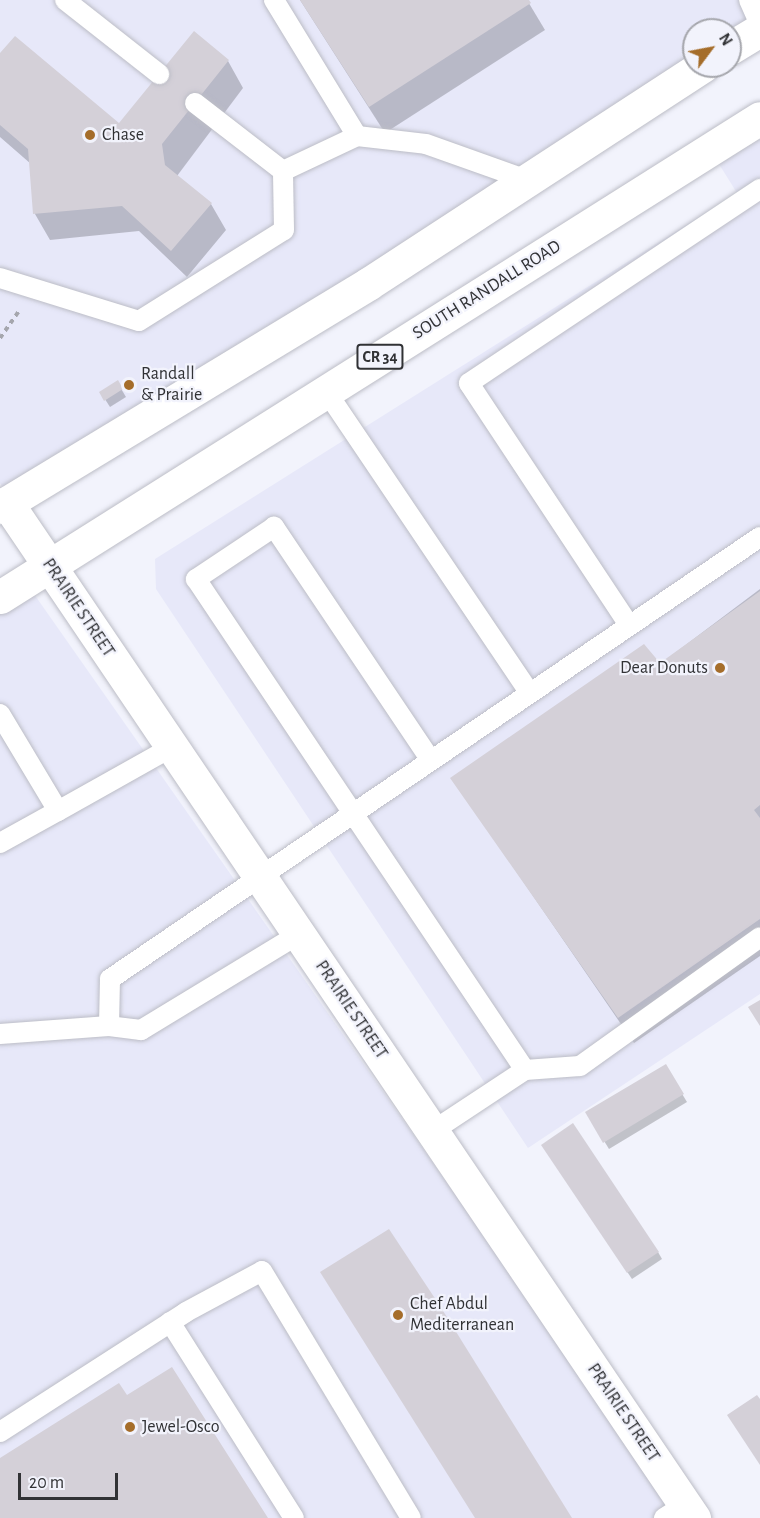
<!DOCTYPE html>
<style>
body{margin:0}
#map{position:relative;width:760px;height:1518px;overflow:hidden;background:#f2f3fc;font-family:"Alegreya Sans",sans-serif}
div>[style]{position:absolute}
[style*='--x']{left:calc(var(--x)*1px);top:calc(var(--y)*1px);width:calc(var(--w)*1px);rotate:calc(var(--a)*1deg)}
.built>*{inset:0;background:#e7e8f9}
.shadow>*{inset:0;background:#0003}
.building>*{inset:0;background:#d4d0d8}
.path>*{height:4px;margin-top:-2px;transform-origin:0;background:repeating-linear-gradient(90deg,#a5a6ad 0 4.5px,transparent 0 9px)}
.roads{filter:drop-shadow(0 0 2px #bcbdc6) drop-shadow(0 0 2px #bcbdc6)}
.lane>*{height:20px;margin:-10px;padding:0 10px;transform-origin:10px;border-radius:10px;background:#fff}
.secondary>*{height:33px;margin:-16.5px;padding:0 16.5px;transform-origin:16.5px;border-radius:16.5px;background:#fff}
.primary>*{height:33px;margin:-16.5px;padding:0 16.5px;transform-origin:16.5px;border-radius:16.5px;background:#fff}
.dots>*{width:16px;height:16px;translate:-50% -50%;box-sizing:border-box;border:3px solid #f2f3fc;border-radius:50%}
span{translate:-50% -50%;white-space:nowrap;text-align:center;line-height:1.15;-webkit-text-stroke:4.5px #f2f3fc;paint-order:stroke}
.shield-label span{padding:2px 4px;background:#f2f3fc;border:2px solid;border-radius:4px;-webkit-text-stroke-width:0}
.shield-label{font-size:16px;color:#313235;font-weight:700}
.poi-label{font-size:18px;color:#313235}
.left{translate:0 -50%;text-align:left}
.right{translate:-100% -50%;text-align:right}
.street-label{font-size:18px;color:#313235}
.north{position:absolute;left:682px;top:18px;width:60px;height:60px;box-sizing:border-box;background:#f2f3fc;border:2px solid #a5a6ac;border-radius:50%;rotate:58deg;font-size:16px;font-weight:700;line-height:24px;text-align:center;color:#313235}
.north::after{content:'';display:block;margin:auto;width:21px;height:27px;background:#a56d2a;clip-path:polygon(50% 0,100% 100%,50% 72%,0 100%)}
.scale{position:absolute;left:18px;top:1473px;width:100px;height:27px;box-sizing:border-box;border:3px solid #313235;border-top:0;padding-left:8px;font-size:18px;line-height:21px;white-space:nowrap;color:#313235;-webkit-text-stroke:4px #f2f3fc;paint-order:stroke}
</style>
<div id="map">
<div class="built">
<div style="clip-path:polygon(0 0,760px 0,760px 24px,694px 30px,694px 65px,8px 496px,0 483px)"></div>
<div style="clip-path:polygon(760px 139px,760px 994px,528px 1148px,156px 589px,155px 559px,737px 193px,719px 164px)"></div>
<div style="clip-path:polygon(34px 594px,682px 1518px,0 1518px,0 614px)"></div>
</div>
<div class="shadow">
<div style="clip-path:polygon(300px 0,527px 0,545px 30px,385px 133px)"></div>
<div style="clip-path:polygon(194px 33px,228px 61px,243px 88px,177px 176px,211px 204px,226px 230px,187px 277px,139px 231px,50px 240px,35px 214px,31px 164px,0 137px,0 56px,119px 125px)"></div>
<div style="clip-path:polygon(117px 382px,126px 397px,110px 407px,101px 393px)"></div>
<div style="clip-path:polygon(760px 589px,760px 956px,634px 1043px,452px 778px,659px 665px)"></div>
<div style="clip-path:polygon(665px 1066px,687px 1102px,609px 1149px,587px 1113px)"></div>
<div style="clip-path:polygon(547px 1152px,658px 1252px,662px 1259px,632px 1279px)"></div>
</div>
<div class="building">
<div style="clip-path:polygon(300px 0,529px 0,531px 3px,369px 107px)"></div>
<div style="clip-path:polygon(194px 31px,229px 60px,162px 144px,165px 165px,212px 203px,171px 251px,122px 206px,33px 214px,28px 149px,0 125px,0 53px,15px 36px,119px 123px)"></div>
<div style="clip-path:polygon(118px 380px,123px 389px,104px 401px,99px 392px)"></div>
<div style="clip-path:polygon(760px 591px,760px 805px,754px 810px,760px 818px,760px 919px,618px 1018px,450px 778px,644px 644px,660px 663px)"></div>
<div style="clip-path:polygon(760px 1000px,760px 1026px,748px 1007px)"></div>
<div style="clip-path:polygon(666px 1064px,684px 1094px,603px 1143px,585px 1112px)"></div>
<div style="clip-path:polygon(573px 1123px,659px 1252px,627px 1273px,541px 1145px)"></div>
<div style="clip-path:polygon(389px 1229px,440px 1306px,572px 1518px,475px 1518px,320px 1272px)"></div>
<div style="clip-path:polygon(172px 1367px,268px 1518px,0 1518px,0 1458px,119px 1383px,127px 1395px)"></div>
<div style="clip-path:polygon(757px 1395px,760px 1399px,760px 1465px,727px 1415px)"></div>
</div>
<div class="path">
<div style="--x:0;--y:338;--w:32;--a:-55"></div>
</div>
<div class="roads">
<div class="lane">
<div style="--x:65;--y:0;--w:120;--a:38.2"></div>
<div style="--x:274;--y:0;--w:159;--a:58.6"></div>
<div style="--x:357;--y:136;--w:69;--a:6.6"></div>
<div style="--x:426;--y:144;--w:107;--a:19.6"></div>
<div style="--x:749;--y:0;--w:27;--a:66"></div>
<div style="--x:195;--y:103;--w:111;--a:37.7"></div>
<div style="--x:283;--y:171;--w:82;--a:-25.3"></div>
<div style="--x:0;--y:278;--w:145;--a:17.2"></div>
<div style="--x:139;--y:321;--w:171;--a:-32.1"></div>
<div style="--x:284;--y:230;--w:59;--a:-91"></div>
<div style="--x:326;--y:391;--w:363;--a:56"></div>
<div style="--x:629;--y:625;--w:290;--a:-123.5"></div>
<div style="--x:469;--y:383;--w:350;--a:-33.7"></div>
<div style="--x:0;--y:714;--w:113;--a:59.1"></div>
<div style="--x:58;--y:811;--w:131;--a:-29.3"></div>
<div style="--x:430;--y:759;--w:280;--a:-123.9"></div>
<div style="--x:274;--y:527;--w:94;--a:146.3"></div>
<div style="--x:196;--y:579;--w:591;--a:56.18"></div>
<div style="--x:525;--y:1070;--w:110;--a:146.5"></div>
<div style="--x:0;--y:843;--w:66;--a:-28.9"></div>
<div style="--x:299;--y:934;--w:185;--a:148.7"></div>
<div style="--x:141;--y:1030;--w:32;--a:-173"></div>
<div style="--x:109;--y:1026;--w:47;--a:-88.8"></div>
<div style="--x:110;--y:979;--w:786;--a:-34.22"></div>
<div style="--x:0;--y:1034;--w:109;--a:-4.2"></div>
<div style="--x:525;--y:1070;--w:55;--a:-4.2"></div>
<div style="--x:580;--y:1066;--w:221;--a:-35.6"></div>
<div style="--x:170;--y:1322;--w:232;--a:57.7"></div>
<div style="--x:0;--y:1432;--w:221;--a:-32.8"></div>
<div style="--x:186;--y:1312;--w:86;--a:-28.3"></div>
<div style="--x:262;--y:1271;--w:288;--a:58.9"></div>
<div style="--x:664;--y:1518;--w:25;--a:-32"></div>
</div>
<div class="secondary">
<div style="--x:7;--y:503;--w:1226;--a:55.91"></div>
</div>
<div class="primary">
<div style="--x:730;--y:48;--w:35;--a:-31"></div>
<div style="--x:0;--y:507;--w:430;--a:-31.2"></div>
<div style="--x:368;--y:284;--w:400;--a:-33.1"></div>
<div style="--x:0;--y:597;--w:898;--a:-32.22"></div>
</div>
</div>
<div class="dots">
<div style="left:90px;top:135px;background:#a56d2a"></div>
<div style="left:129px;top:385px;background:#a56d2a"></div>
<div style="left:720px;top:668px;background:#a56d2a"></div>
<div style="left:398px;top:1315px;background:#a56d2a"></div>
<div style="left:130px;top:1427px;background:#a56d2a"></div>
</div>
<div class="shield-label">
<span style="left:380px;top:357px">CR 34</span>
</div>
<div class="poi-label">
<span class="left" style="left:102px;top:135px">Chase</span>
<span class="left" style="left:141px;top:385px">Randall<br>&amp; Prairie</span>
<span class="right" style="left:708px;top:668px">Dear Donuts</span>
<span class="left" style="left:410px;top:1315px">Chef Abdul<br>Mediterranean</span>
<span class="left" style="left:142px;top:1427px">Jewel-Osco</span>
</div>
<div class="street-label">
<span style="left:487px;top:290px;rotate:-32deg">SOUTH RANDALL ROAD</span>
<span style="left:78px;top:608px;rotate:56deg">PRAIRIE STREET</span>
<span style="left:351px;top:1010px;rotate:56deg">PRAIRIE STREET</span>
<span style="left:623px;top:1413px;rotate:56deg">PRAIRIE STREET</span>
</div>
<div class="north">N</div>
<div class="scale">20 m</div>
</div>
